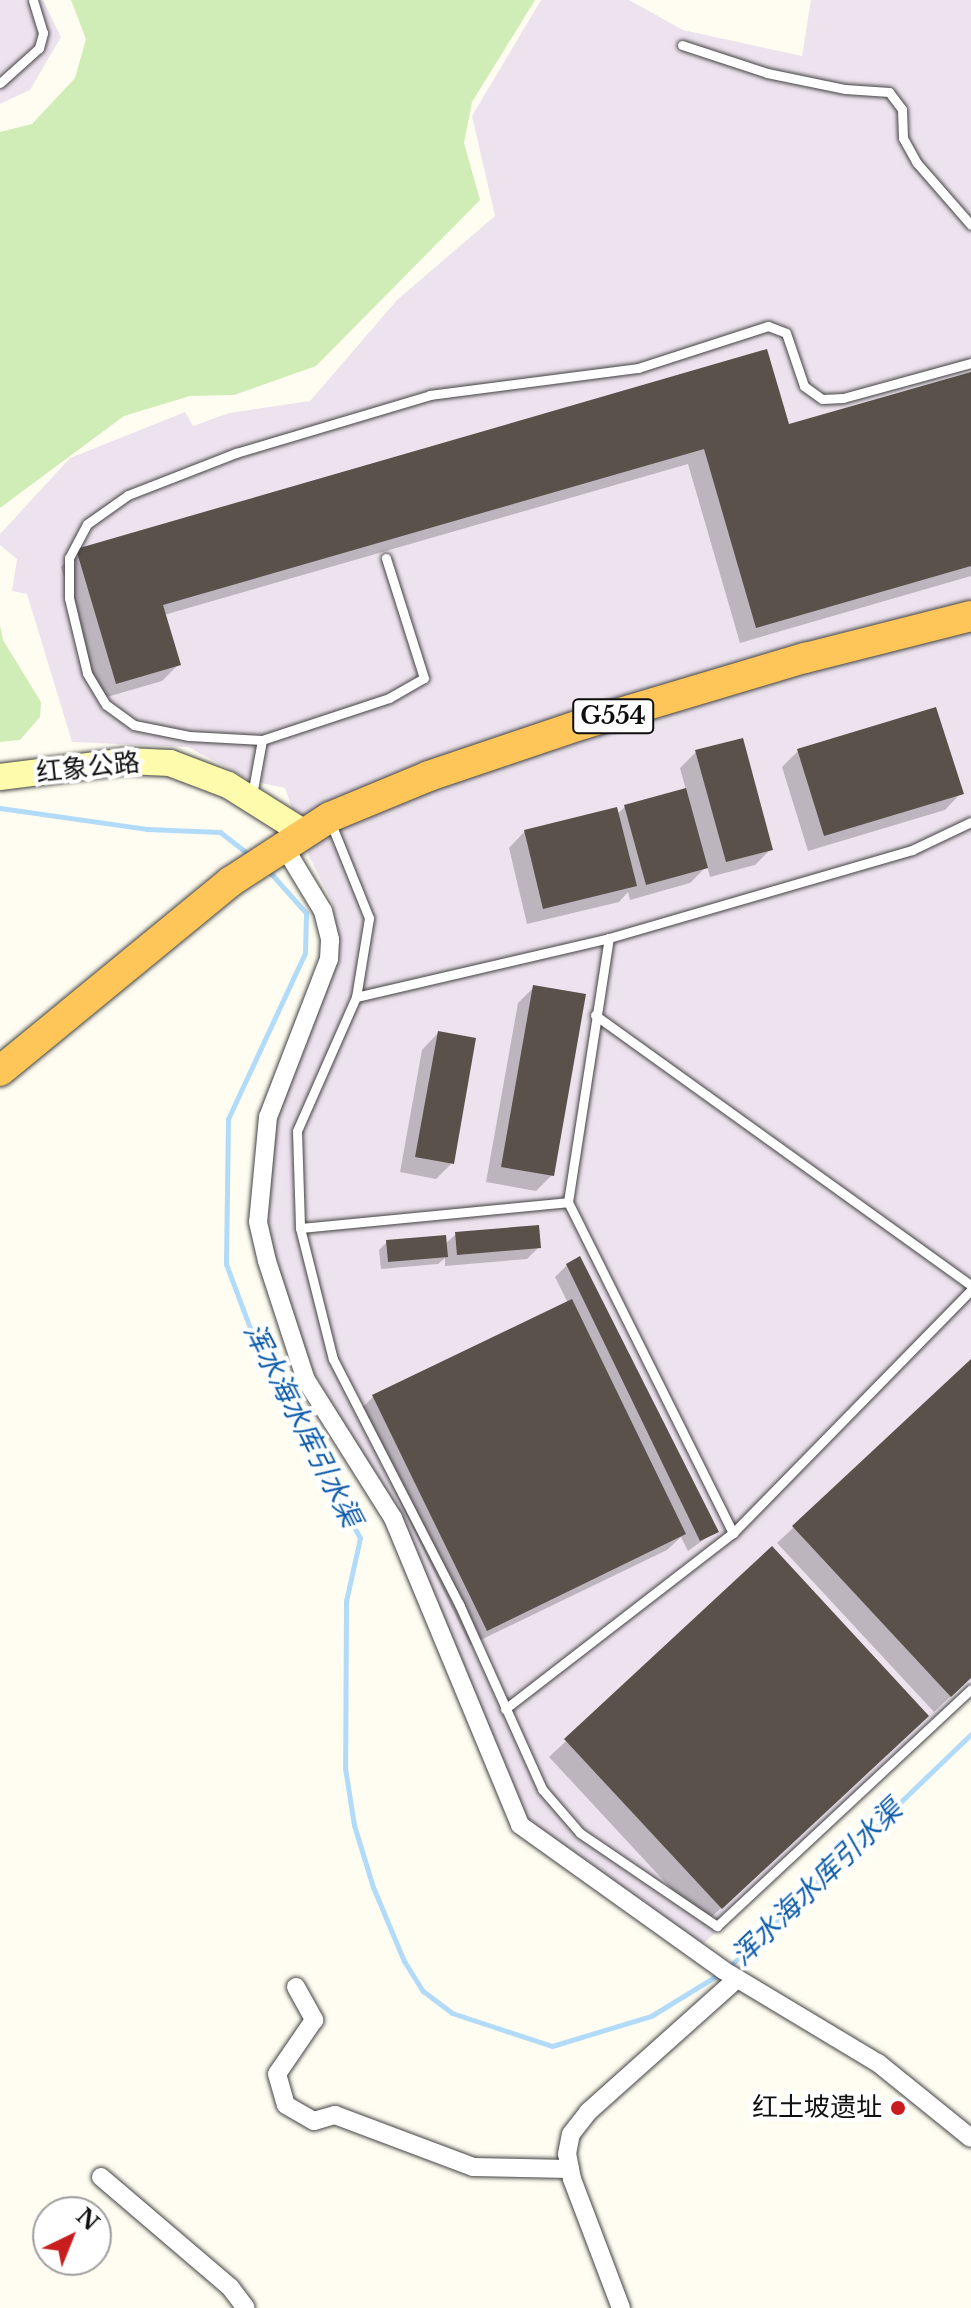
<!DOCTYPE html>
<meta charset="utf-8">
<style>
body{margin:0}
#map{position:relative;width:971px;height:2308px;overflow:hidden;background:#fffdf1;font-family:"Libre Baskerville","Noto Sans SC",serif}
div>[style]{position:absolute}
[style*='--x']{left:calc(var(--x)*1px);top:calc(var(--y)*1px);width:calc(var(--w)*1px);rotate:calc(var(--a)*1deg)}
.industrial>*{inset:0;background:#ede3ee}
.green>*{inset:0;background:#d0edb7}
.shadow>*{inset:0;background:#0003}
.stream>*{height:5px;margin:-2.5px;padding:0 2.5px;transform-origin:2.5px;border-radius:2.5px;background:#b2dbfa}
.building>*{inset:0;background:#59514a}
.roads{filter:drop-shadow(0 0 2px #424242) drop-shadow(0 0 2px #424242)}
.service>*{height:9px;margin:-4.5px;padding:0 4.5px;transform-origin:4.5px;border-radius:4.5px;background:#fff}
.minor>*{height:18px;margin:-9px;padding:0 9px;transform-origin:9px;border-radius:9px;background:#fff}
.secondary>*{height:26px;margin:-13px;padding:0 13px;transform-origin:13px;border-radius:13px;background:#fffbac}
.trunk>*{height:30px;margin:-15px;padding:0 15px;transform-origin:15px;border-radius:15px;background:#fec658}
.dots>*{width:22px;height:22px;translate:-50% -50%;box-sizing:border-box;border:4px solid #fff;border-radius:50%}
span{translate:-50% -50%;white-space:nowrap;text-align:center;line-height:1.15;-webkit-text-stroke:8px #fff;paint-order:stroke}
.shield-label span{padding:2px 6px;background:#fff;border:2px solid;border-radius:6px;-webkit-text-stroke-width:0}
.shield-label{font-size:24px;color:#0f0f0f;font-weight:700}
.street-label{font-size:26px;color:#0f0f0f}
.poi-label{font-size:26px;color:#0f0f0f}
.right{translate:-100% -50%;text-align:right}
.water-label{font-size:28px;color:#0f5daa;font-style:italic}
.north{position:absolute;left:32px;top:2196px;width:80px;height:80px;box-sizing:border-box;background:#fff;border:2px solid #9f9f9f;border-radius:50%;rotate:43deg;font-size:22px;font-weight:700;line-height:32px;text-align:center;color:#0f0f0f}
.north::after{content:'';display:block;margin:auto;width:28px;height:36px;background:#c91e1d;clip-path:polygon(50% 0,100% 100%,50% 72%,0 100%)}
</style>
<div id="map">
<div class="industrial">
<div style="clip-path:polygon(0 0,43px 0,61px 37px,30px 90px,0 104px)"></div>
<div style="clip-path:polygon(541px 0,629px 0,683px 30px,802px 56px,811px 0,971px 0,971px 1697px,703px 1944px,526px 1824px,348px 1430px,306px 1359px,263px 1224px,277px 1105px,338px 946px,333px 904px,306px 850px,285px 788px,252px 781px,188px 747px,72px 742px,27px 594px,12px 591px,17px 559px,0 545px,0 534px,70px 458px,185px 412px,193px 426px,229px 413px,310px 401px,397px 300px,495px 216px,472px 116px)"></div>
</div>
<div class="green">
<div style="clip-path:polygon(71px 0,535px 0,472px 102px,464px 143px,480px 200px,316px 366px,234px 395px,190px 396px,124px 416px,0 508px,0 132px,32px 124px,75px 78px,86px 39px)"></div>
<div style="clip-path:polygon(0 625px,3px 640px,41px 702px,40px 717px,20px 740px,0 742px)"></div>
</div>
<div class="shadow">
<div style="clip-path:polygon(971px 374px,971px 576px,740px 643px,688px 464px,164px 615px,178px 665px,162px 681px,100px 699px,61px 567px,77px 550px,788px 427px)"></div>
<div style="clip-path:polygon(798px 751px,961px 793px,945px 810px,808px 851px,782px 767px)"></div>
<div style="clip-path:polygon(696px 752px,771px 849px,755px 865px,710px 877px,707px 866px,690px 883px,630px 900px,628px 892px,619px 902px,527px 924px,509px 848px,525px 831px,617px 814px,625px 807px,686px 790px,680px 768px)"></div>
<div style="clip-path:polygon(534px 987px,552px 1175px,536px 1191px,486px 1182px,518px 1003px)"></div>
<div style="clip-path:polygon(438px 1033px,452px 1163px,436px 1179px,400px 1172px,422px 1050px)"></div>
<div style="clip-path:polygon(456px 1234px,539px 1247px,527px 1259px,445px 1266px,445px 1258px,438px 1264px,381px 1269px,379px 1250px,387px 1242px,445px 1244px)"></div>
<div style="clip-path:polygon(567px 1265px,716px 1531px,688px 1551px,681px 1537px,667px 1550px,470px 1645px,357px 1413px,373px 1397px,568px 1303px,555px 1277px)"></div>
<div style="clip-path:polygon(971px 1362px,971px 1677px,934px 1712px,777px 1543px)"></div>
<div style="clip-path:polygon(772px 1549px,911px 1732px,704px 1924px,549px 1757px)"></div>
</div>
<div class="stream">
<div style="--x:0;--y:808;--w:148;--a:8.1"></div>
<div style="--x:147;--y:829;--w:73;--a:2.4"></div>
<div style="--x:220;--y:832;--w:37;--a:38"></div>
<div style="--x:267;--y:869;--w:59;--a:48.4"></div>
<div style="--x:306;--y:913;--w:40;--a:91.4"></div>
<div style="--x:305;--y:953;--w:183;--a:114.9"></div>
<div style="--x:228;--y:1119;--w:145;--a:90.8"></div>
<div style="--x:226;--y:1264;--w:99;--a:69.4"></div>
<div style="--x:261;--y:1357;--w:206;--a:61.3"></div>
<div style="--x:360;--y:1538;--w:65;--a:102.5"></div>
<div style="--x:346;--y:1601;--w:167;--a:90.3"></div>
<div style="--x:345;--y:1768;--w:58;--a:81"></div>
<div style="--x:354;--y:1825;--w:65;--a:73"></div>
<div style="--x:373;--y:1887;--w:80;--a:67.3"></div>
<div style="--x:404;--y:1961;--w:36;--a:58"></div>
<div style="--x:423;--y:1991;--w:36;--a:37"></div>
<div style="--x:452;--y:2013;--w:105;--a:18.3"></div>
<div style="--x:552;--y:2046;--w:103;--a:-16.9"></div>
<div style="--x:651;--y:2016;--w:82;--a:-31.6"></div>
<div style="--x:729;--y:1967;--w:336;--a:-43.9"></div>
</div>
<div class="building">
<div style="clip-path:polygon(767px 349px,789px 424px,971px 372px,971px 566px,756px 628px,704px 449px,163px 605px,181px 665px,116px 684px,76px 549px)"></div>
<div style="clip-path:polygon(936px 707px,964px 794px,824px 836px,797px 749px)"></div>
<div style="clip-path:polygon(743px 738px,773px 850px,726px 862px,695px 750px)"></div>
<div style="clip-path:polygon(686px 788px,708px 868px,646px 885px,624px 805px)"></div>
<div style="clip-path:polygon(617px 807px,637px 886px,543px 909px,524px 830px)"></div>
<div style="clip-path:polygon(533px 985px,586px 994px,554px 1176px,501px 1167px)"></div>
<div style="clip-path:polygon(438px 1031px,476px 1038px,454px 1164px,415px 1157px)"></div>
<div style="clip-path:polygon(539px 1225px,541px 1248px,457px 1255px,455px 1232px)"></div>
<div style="clip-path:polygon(446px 1235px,448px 1257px,388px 1262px,386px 1240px)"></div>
<div style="clip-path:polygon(580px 1256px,719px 1532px,700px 1541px,566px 1264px)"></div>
<div style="clip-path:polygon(572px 1299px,686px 1534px,487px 1631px,372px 1395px)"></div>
<div style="clip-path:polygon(971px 1359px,971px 1678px,951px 1697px,792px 1526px)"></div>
<div style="clip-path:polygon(772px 1546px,929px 1716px,722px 1909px,564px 1739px)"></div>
</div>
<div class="roads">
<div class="service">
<div style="--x:682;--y:45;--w:89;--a:18.2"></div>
<div style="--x:767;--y:73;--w:80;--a:11.6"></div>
<div style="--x:845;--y:89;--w:44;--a:3.9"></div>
<div style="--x:889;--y:92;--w:21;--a:53"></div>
<div style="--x:902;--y:109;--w:29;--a:88"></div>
<div style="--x:903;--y:138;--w:29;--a:61"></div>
<div style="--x:917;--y:163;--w:82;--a:48.9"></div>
<div style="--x:0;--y:83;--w:52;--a:-41.9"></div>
<div style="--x:39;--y:48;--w:16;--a:-75"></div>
<div style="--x:43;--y:33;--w:34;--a:-107"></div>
<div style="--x:262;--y:740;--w:134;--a:-18.3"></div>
<div style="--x:389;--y:698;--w:40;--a:-29.7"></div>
<div style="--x:424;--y:678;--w:126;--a:-107.6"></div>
<div style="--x:252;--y:795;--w:56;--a:-79.7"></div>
<div style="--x:262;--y:740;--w:73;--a:-176.9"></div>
<div style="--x:189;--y:736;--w:56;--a:-168.7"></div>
<div style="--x:134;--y:725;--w:34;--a:-144"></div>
<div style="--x:106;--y:705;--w:37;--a:-121"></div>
<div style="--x:87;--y:673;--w:77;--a:-103.5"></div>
<div style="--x:69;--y:598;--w:40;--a:-90"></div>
<div style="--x:69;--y:558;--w:38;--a:-62"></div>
<div style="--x:87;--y:524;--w:50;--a:-35.3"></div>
<div style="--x:128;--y:495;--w:116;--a:-21.3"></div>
<div style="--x:236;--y:453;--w:202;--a:-16.6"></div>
<div style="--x:430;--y:395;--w:210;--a:-7.4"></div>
<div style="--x:638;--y:368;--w:137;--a:-17.9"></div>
<div style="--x:768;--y:326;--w:19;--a:21"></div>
<div style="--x:786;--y:333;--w:56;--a:71.2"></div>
<div style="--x:804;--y:386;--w:22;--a:36"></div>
<div style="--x:822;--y:399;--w:21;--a:-3"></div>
<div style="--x:843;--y:398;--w:133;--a:-15.3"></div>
<div style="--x:330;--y:821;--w:105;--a:68.1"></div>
<div style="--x:369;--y:918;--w:80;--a:99.3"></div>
<div style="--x:356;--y:997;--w:146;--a:113.8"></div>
<div style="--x:297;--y:1131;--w:97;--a:88.2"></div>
<div style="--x:300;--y:1228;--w:135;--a:75.9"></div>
<div style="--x:333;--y:1359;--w:276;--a:62.8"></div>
<div style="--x:459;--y:1604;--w:203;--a:65.8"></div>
<div style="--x:542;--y:1789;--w:58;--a:49.2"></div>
<div style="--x:580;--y:1833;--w:166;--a:34.2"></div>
<div style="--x:717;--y:1926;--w:347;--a:-43"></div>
<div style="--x:356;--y:997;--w:260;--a:-13.1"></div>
<div style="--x:609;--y:938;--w:316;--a:-16.2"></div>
<div style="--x:912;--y:850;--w:65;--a:-25.4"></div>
<div style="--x:595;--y:1015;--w:463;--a:35.7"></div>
<div style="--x:568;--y:1202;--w:267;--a:-81.2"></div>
<div style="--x:300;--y:1228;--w:269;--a:-5.5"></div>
<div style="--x:568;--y:1202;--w:370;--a:63.5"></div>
<div style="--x:505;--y:1709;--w:288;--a:-37.7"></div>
<div style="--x:733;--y:1533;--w:340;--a:-45.6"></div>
</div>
<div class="minor">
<div style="--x:283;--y:845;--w:77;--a:58.8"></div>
<div style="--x:323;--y:911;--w:30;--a:76"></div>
<div style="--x:330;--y:940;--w:19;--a:93"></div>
<div style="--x:329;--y:959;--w:169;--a:111.1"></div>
<div style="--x:268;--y:1117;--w:105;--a:95.4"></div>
<div style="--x:258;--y:1222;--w:40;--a:77"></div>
<div style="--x:267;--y:1261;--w:125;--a:71.9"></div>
<div style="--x:306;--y:1380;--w:163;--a:57.8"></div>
<div style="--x:393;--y:1518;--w:332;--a:67.5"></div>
<div style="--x:520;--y:1825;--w:249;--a:35.5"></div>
<div style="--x:723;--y:1970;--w:181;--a:31"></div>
<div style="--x:878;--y:2063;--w:119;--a:38.9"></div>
<div style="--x:296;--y:1987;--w:38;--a:61"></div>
<div style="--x:314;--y:2020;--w:65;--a:124.4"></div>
<div style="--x:277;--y:2074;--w:32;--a:74"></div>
<div style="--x:286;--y:2105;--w:32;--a:30"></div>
<div style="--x:314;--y:2121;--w:22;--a:-16"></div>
<div style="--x:335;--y:2115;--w:147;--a:20.6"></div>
<div style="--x:473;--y:2167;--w:97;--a:1.2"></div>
<div style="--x:101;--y:2177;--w:170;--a:40.5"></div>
<div style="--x:230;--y:2287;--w:26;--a:53"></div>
<div style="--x:621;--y:2308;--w:138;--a:-110.8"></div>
<div style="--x:572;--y:2179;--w:25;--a:-101"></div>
<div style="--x:567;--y:2154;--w:20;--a:-79"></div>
<div style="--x:571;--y:2134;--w:28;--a:-52"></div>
<div style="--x:588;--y:2112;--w:200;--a:-41.8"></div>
</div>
<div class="secondary">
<div style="--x:0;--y:777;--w:127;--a:-7.2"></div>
<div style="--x:126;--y:761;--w:44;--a:2.6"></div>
<div style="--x:170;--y:763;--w:62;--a:20.8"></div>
<div style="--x:228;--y:785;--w:89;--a:32.1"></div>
</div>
<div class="trunk">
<div style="--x:0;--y:1071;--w:298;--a:-39.4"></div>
<div style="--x:230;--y:882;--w:119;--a:-33"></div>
<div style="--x:330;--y:817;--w:107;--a:-22.5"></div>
<div style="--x:429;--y:776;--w:163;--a:-18.7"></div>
<div style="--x:583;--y:724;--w:232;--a:-16.6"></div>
<div style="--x:805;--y:658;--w:171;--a:-14.2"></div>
</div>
</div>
<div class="dots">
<div style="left:898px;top:2108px;background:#c91e1d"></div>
</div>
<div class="shield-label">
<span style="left:613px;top:716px">G554</span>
</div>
<div class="street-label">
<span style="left:88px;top:768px;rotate:-6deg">红象公路</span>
</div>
<div class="poi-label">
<span class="right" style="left:882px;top:2108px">红土坡遗址</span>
</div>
<div class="water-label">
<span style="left:302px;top:1425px;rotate:63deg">浑水海水库引水渠</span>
<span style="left:817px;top:1883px;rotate:-44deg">浑水海水库引水渠</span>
</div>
<div class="north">N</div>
</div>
